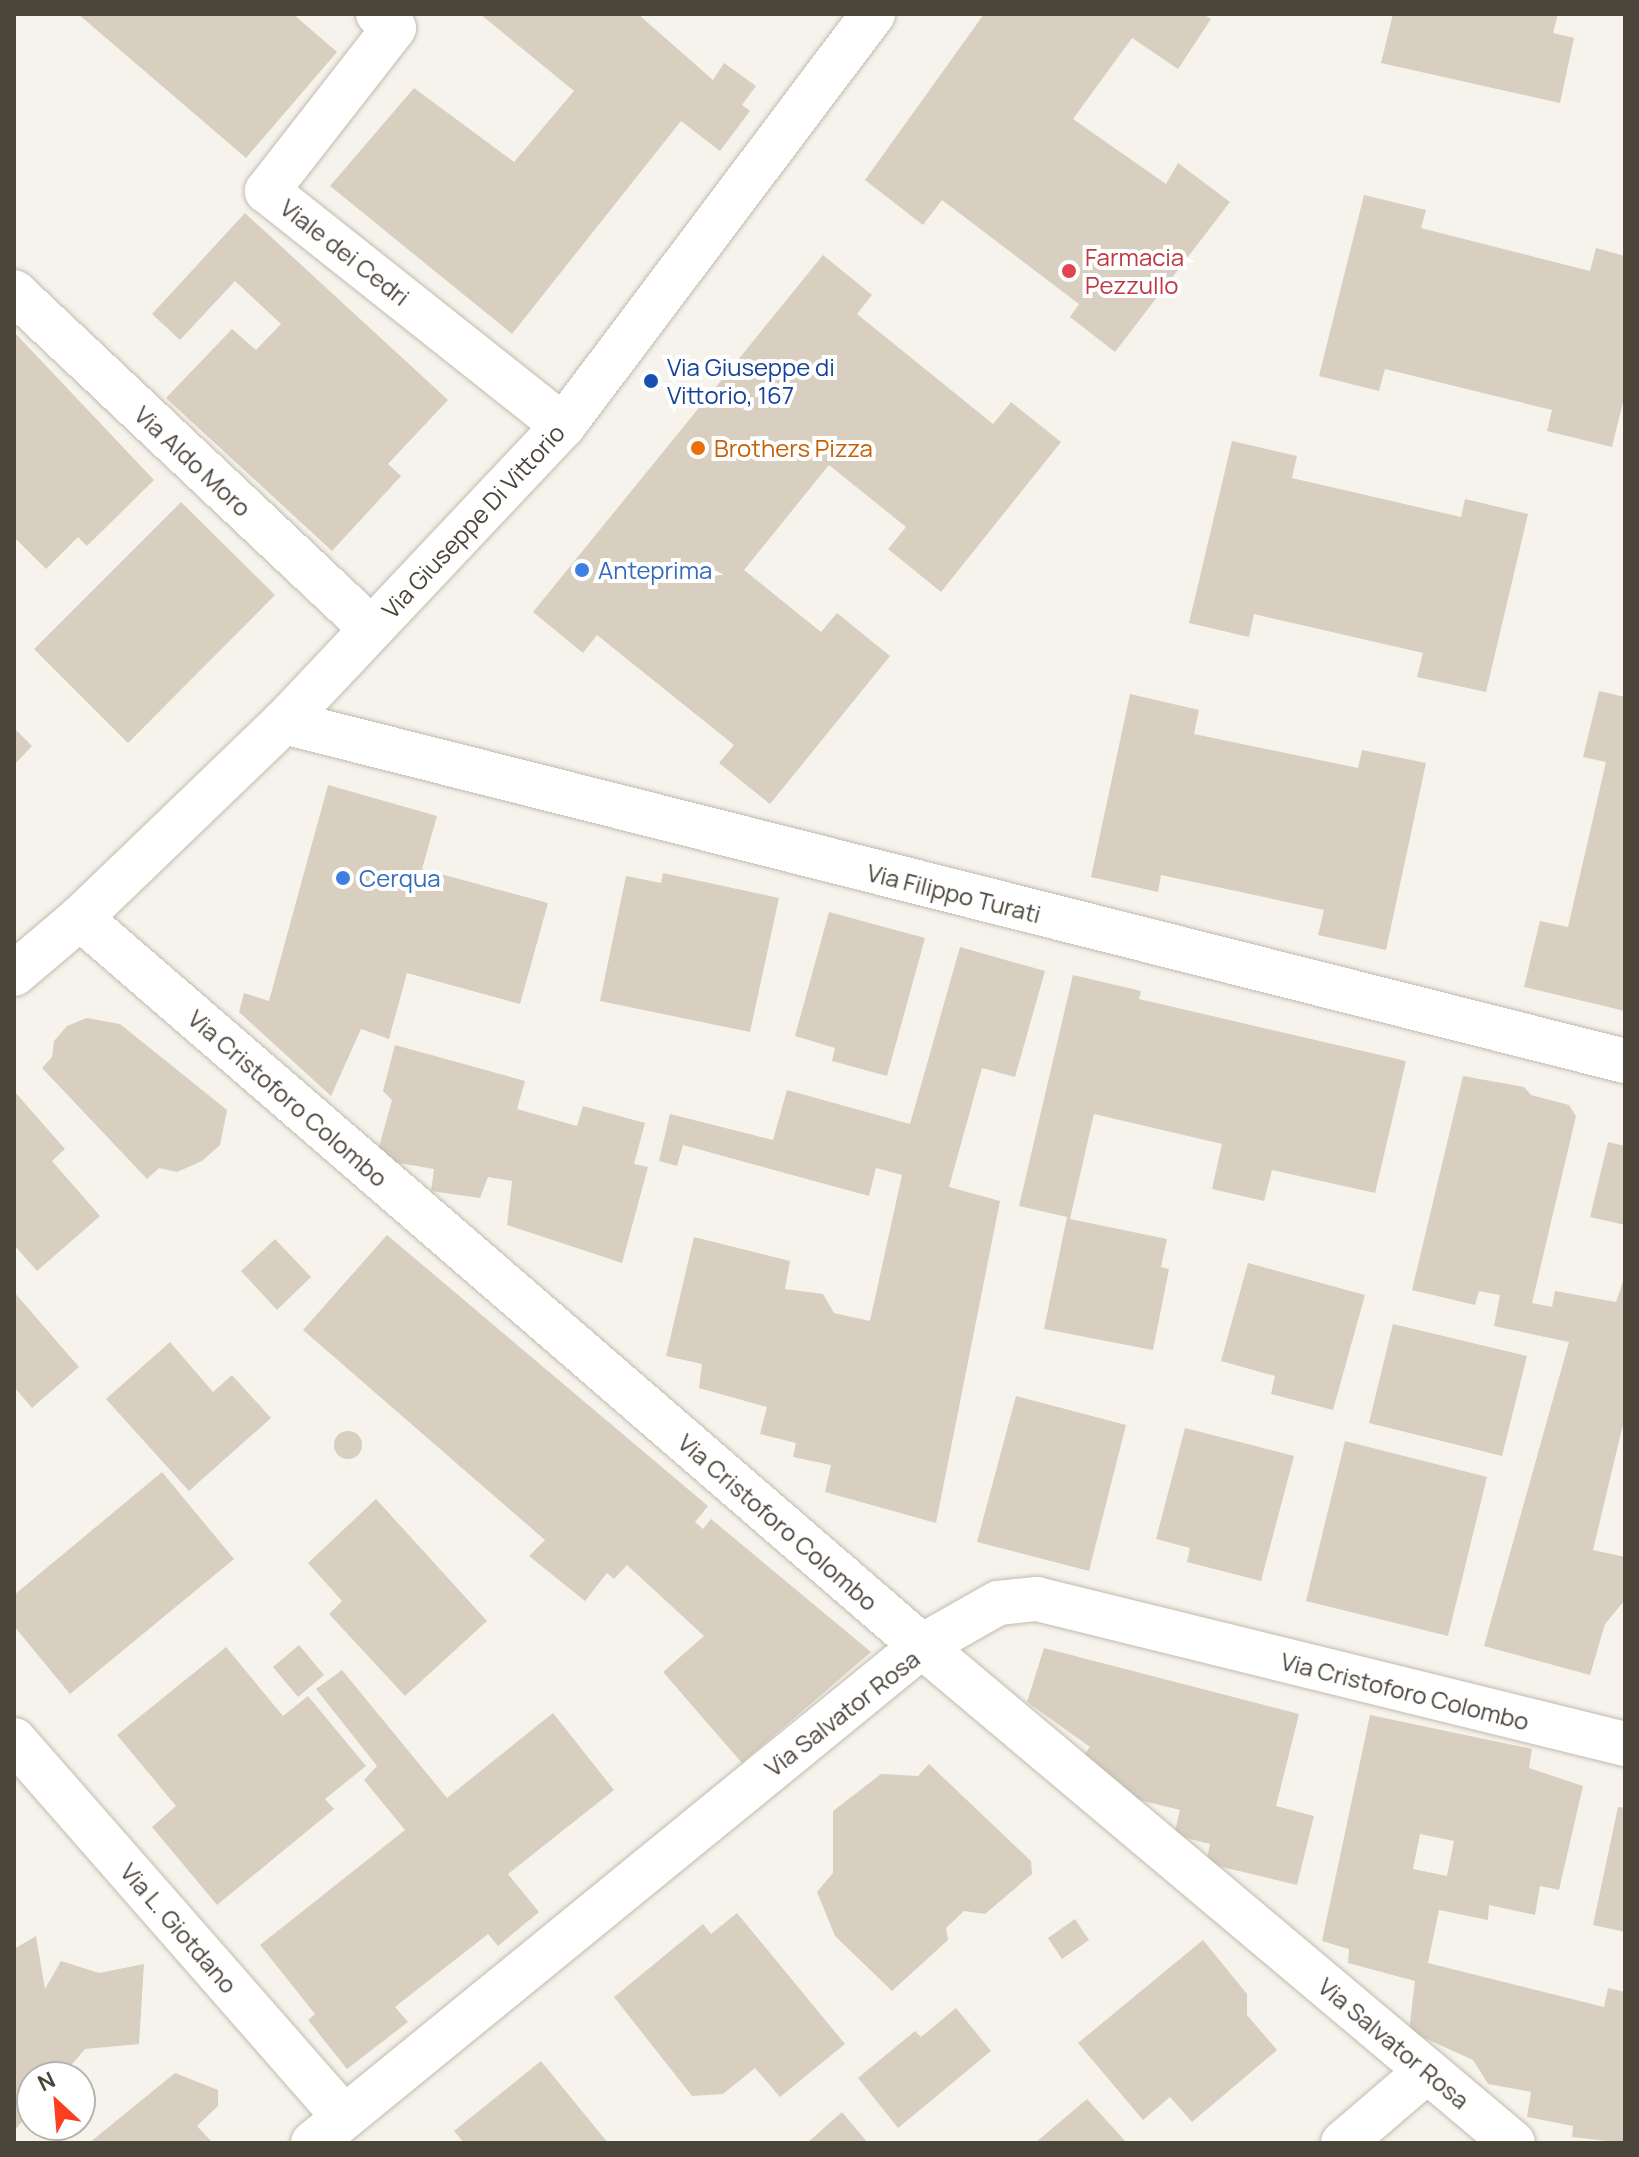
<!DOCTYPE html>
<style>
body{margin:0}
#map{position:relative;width:1639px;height:2157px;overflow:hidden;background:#f6f3ec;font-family:Manrope,sans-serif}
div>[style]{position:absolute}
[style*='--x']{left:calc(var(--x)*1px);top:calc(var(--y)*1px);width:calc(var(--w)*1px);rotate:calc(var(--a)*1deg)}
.building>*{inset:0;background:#d8cfc1}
.round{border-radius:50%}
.roads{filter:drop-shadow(0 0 2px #c2bbae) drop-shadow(0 0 2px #c2bbae)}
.minor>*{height:44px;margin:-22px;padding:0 22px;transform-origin:22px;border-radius:22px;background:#fff}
.dots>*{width:22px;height:22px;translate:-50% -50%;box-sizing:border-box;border:4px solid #fff;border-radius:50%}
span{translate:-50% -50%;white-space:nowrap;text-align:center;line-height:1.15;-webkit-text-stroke:8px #fff;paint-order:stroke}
.street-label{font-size:24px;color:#4b4439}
.health-label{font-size:24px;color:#be3a42}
.left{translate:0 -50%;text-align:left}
.transit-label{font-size:24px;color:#164399}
.food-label{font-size:24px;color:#c56008}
.shop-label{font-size:24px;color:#366cbe}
.frame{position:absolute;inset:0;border:16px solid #4b4439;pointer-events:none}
.north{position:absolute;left:16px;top:2061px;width:80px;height:80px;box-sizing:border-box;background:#fff;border:2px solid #b7b4b0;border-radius:50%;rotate:334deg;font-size:22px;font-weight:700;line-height:32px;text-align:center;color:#4b4439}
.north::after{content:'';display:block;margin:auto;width:28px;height:36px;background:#fc3f1d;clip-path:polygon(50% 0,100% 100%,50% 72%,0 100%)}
</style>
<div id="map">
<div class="building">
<div style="clip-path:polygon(78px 14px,293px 14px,337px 52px,246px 158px)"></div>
<div style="clip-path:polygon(480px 14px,638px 14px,713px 80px,724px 63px,756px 86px,742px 105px,750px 111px,720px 151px,681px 121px,512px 334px,330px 186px,414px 88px,514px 162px,574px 91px)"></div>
<div style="clip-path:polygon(984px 14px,1203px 14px,1211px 19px,1178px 69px,1132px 38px,1073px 119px,1166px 184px,1178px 163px,1230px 202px,1115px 352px,1070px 317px,1079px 304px,942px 200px,923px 225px,865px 180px)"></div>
<div style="clip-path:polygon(1393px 14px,1558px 14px,1553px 33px,1574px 38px,1560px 103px,1381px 63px)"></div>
<div style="clip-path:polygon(1364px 195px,1426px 210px,1421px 228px,1590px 271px,1596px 248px,1625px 256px,1625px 394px,1612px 447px,1547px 431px,1552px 410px,1385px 369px,1379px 391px,1319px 376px)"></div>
<div style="clip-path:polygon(245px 213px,448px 400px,388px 464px,401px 476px,332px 551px,166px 398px,232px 329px,256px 350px,281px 324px,235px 281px,180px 340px,152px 314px)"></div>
<div style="clip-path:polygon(823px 255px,872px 295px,857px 314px,993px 424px,1011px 402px,1061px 442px,941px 592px,888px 549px,906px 527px,829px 465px,744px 570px,821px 632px,837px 613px,890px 656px,770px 804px,719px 763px,734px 745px,597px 635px,583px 653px,533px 612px)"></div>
<div style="clip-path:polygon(14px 332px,154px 480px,87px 546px,78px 537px,46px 569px,14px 537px)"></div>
<div style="clip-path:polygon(1232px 441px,1297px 456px,1292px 478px,1461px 517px,1465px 499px,1528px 514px,1486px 692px,1417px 677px,1423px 653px,1254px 614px,1249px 637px,1189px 623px)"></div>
<div style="clip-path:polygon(181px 502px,275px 595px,128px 743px,34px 649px)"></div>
<div style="clip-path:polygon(1599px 691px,1625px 697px,1625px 1011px,1524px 987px,1540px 921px,1568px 927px,1606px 762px,1583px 757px)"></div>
<div style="clip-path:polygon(1130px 694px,1199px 710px,1194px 734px,1358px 768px,1362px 750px,1426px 763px,1386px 950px,1318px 935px,1324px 910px,1161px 875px,1158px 892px,1091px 877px)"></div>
<div style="clip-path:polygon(14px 728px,32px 746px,14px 765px)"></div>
<div style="clip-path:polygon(328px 785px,437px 816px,422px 869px,548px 903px,520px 1004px,407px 973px,389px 1039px,361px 1029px,331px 1096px,239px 1012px,244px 993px,269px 1001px)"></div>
<div style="clip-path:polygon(663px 873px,779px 898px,750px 1032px,600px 1001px,626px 876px,661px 883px)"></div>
<div style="clip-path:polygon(829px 912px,925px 938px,887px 1076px,832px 1061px,835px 1048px,795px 1036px)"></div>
<div style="clip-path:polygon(960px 947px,1045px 971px,1015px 1077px,982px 1068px,949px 1187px,1000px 1201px,936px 1523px,825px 1492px,831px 1465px,793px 1457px,796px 1443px,760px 1434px,767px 1407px,699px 1388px,702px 1364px,666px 1356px,694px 1237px,790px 1261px,785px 1289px,823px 1294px,834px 1313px,870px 1321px,902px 1175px,876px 1168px,869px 1196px,683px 1145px,677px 1166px,659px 1161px,670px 1114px,773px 1140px,787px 1090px,910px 1124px)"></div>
<div style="clip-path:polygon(1073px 975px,1141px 991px,1139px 999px,1406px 1061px,1375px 1193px,1272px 1170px,1264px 1201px,1212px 1189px,1222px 1144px,1094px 1114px,1070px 1219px,1167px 1239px,1161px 1267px,1169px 1269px,1153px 1350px,1044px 1329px,1067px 1217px,1019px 1206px)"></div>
<div style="clip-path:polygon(87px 1018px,120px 1024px,227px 1110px,220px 1145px,202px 1161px,177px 1172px,159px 1168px,147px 1179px,42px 1068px,52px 1057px,54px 1041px,67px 1026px)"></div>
<div style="clip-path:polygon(395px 1045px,525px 1081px,517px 1109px,577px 1126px,583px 1106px,645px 1123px,634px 1164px,648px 1167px,622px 1263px,507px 1225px,512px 1181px,488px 1177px,480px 1198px,431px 1191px,434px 1169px,393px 1162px,379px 1147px,392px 1100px,383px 1091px)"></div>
<div style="clip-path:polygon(1463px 1076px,1524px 1087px,1531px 1095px,1569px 1105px,1576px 1116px,1532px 1303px,1552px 1307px,1555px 1291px,1616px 1302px,1625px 1275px,1625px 1416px,1593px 1550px,1625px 1557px,1625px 1600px,1605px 1624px,1590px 1675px,1484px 1646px,1569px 1342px,1494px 1326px,1500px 1295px,1479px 1291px,1475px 1305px,1412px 1290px)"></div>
<div style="clip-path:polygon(14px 1091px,65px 1149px,52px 1161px,100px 1216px,37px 1271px,14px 1245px)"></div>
<div style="clip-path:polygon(1608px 1142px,1625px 1146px,1625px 1225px,1590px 1217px)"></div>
<div style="clip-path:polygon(387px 1235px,708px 1506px,695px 1522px,703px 1529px,711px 1519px,871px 1652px,742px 1763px,663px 1672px,704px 1636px,627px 1565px,614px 1579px,607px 1573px,585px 1601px,529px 1556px,545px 1540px,303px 1330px)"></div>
<div style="clip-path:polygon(275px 1239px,311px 1277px,277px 1310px,241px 1271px)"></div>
<div style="clip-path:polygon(1248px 1263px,1365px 1295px,1333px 1410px,1271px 1394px,1275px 1376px,1221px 1361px)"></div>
<div style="clip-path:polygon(14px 1292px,79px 1367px,32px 1408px,14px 1387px)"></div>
<div style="clip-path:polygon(1393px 1324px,1527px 1356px,1502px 1456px,1369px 1423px)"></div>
<div style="clip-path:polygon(170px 1342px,213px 1392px,232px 1375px,271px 1418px,189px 1491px,106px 1399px)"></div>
<div style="clip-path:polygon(1016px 1396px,1126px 1425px,1089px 1571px,977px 1542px)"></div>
<div style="clip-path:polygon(1185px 1428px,1294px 1456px,1261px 1581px,1187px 1562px,1190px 1548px,1156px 1539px)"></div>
<div class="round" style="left:334px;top:1431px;width:28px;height:28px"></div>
<div style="clip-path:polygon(1345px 1441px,1487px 1477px,1448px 1636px,1306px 1601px)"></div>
<div style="clip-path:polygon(162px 1472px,234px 1559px,70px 1694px,14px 1626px,14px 1595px)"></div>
<div style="clip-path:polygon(376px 1499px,487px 1621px,405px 1696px,329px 1614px,342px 1601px,308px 1563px)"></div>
<div style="clip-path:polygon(299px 1645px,324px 1675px,298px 1697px,273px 1667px)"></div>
<div style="clip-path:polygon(226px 1647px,283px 1716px,308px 1696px,366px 1766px,325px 1799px,334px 1809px,217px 1905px,152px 1827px,176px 1806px,117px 1735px)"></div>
<div style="clip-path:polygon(1044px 1648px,1299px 1714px,1276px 1806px,1314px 1816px,1297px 1885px,1206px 1863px,1210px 1844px,1174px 1835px,1180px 1810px,1139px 1800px,1082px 1758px,1090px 1747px,1027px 1702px)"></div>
<div style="clip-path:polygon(342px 1670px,447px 1798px,553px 1713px,614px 1790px,508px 1874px,539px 1912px,498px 1946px,488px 1934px,395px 2007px,408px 2022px,347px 2069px,308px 2020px,315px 2014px,260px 1945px,405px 1830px,364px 1780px,377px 1766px,316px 1689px)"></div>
<div style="clip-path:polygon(evenodd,1370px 1715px,1532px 1749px,1529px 1768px,1583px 1786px,1559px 1890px,1540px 1886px,1535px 1915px,1489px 1905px,1488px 1920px,1439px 1910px,1428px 1963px,1604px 2007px,1608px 1988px,1625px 1992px,1625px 2143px,1572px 2137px,1573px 2126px,1527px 2117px,1531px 2092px,1488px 2084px,1473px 2060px,1409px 2031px,1415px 1981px,1348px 1963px,1349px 1949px,1322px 1941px,1370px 1715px,1420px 1834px,1454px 1841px,1447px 1876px,1413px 1869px,1420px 1834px)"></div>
<div style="clip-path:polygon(929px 1764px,1031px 1861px,1032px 1874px,985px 1914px,964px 1911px,946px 1928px,948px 1940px,892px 1991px,835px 1936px,817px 1892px,833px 1873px,833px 1811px,881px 1774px,918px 1776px)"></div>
<div style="clip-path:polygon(1618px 1807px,1625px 1808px,1625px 1932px,1593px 1925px)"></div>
<div style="clip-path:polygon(737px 1913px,845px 2044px,780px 2097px,755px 2068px,723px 2094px,692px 2096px,614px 1997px,703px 1924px,711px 1934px)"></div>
<div style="clip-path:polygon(1075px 1919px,1089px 1940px,1062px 1959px,1048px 1938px)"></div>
<div style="clip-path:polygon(36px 1936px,45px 1989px,61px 1961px,99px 1973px,144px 1964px,139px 2044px,85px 2049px,61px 2077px,32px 2077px,32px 2110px,14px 2131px,14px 1949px)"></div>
<div style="clip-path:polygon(1203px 1940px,1247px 1994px,1247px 2015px,1277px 2050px,1192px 2122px,1170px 2097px,1143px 2120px,1078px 2043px)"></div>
<div style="clip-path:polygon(956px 2008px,991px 2051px,898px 2128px,858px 2078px,915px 2031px,921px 2037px)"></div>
<div style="clip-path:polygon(541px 2061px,608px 2143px,464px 2143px,454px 2131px)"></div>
<div style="clip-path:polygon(175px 2073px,218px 2090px,218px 2106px,197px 2126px,213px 2143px,89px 2143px)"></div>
<div style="clip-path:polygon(1087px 2099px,1127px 2143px,1035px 2143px)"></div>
<div style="clip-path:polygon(842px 2112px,868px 2143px,807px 2143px)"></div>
</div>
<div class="roads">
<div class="minor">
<div style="--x:378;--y:14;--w:21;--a:41"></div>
<div style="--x:394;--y:28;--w:207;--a:127.9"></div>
<div style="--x:267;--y:191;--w:378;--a:38.4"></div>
<div style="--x:14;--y:292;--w:491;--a:43.3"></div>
<div style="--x:284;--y:722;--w:1383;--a:14.19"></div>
<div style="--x:80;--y:918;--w:1113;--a:40.85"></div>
<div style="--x:922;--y:1646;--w:772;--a:40.06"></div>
<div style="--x:14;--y:974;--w:87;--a:-40.3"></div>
<div style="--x:80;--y:918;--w:283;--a:-43.9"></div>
<div style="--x:284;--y:722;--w:407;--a:-46.7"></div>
<div style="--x:563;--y:426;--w:516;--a:-53.04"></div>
<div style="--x:14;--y:1740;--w:501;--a:48.8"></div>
<div style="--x:313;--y:2143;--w:786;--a:-39.22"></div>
<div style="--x:922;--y:1646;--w:87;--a:-29.5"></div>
<div style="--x:998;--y:1603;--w:39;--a:-6"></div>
<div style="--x:1037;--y:1599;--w:606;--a:13.85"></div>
<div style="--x:1343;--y:2143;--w:111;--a:-40.6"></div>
</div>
</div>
<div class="dots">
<div style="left:1069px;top:271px;background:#e0444e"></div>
<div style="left:651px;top:381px;background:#1a4fb4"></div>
<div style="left:698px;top:448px;background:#e8710a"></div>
<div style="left:582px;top:570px;background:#3f7fe0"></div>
<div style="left:343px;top:878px;background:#3f7fe0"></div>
</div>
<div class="street-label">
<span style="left:345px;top:252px;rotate:38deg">Viale dei Cedri</span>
<span style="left:193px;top:461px;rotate:43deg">Via Aldo Moro</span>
<span style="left:473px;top:521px;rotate:-47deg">Via Giuseppe Di Vittorio</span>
<span style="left:954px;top:893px;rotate:14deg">Via Filippo Turati</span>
<span style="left:288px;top:1098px;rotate:41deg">Via Cristoforo Colombo</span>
<span style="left:778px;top:1522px;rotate:41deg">Via Cristoforo Colombo</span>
<span style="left:1405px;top:1691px;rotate:14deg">Via Cristoforo Colombo</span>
<span style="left:842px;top:1713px;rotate:-38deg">Via Salvator Rosa</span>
<span style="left:179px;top:1928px;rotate:49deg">Via L. Giotdano</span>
<span style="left:1394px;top:2043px;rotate:40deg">Via Salvator Rosa</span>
</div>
<div class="health-label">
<span class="left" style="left:1085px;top:271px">Farmacia<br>Pezzullo</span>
</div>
<div class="transit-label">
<span class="left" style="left:667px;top:381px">Via Giuseppe di<br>Vittorio, 167</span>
</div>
<div class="food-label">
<span class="left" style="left:714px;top:448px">Brothers Pizza</span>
</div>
<div class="shop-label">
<span class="left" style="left:598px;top:570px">Anteprima</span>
<span class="left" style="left:359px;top:878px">Cerqua</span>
</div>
<div class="frame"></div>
<div class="north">N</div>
</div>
